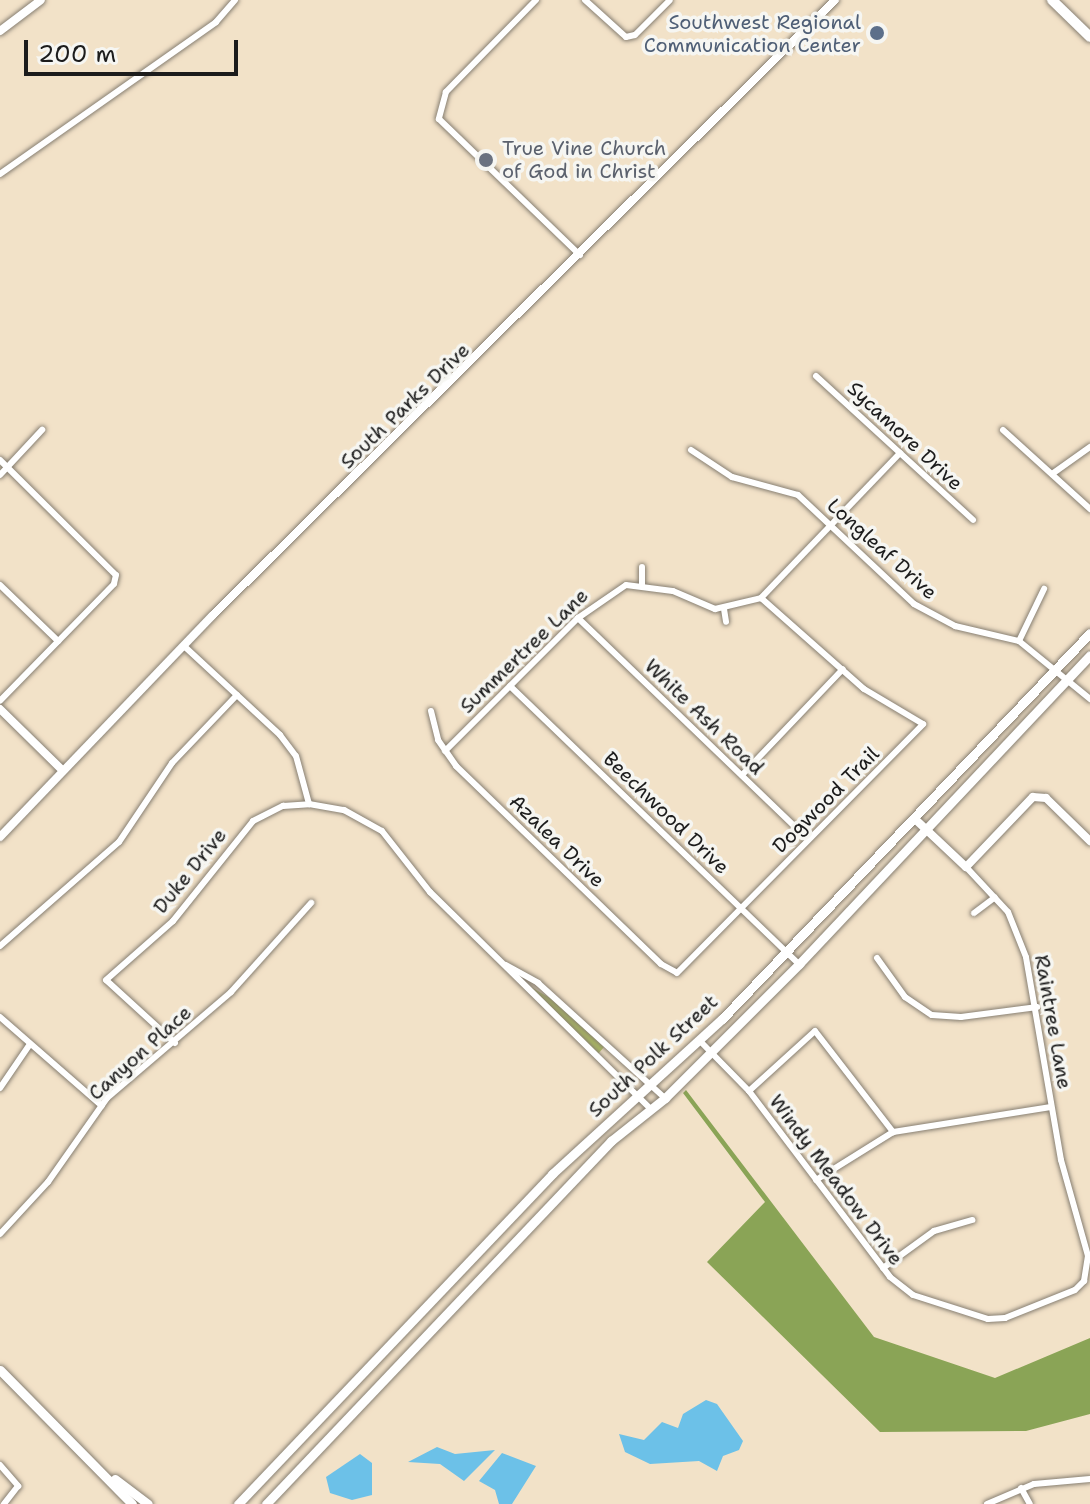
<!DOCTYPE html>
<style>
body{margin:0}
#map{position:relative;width:1090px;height:1504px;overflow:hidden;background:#f2e2c8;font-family:"Shantell Sans",sans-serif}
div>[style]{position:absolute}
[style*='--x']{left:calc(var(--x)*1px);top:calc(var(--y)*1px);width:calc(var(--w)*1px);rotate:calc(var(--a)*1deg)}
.green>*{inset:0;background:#adbd60}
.forest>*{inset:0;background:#8aa456}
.water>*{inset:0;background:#6cc1e8}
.roads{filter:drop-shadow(0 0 2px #877f72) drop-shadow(0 0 2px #877f72)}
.minor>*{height:6px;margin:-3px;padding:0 3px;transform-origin:3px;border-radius:3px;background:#fff}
.tertiary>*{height:8px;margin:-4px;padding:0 4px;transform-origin:4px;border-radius:4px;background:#fff}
.secondary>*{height:9px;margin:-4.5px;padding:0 4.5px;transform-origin:4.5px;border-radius:4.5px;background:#fff}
.primary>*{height:10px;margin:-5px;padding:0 5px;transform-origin:5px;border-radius:5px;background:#fff}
.dots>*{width:22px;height:22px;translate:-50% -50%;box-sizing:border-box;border:4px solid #f6f6f2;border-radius:50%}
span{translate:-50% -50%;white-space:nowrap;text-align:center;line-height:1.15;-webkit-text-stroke:7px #f6f6f2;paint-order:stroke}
.service-label{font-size:20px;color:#4e5e75}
.right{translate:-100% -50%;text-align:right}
.worship-label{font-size:20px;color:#5b616d}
.left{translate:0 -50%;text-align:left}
.street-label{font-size:20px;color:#1c1c1c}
.scale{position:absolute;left:24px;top:40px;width:214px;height:36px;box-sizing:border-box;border:4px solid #1c1c1c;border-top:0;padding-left:10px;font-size:24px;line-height:28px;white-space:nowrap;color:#1c1c1c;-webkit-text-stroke:6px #f6f6f2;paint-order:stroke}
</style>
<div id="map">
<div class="green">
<div style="clip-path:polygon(531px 987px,555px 1001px,604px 1047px,598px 1054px)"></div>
</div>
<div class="forest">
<div style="clip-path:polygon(686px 1090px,874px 1337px,995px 1378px,1090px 1338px,1090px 1414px,1026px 1431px,880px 1432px,707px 1262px,765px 1202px,683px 1093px)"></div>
</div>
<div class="water">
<div style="clip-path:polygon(706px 1400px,717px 1404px,743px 1441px,739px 1450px,723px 1456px,717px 1471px,699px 1461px,650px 1464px,625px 1452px,619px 1434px,644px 1440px,662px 1422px,678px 1428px,683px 1414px)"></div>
<div style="clip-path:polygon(437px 1447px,455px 1454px,495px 1450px,464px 1481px,440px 1464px,408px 1462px)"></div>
<div style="clip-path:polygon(502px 1453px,536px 1466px,512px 1504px,499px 1504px,495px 1490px,479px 1481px)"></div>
<div style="clip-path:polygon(360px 1454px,372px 1463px,372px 1495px,352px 1500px,330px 1493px,326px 1477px)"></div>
</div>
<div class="roads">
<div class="minor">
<div style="--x:536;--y:0;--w:129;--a:134.4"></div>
<div style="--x:446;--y:92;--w:28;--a:105"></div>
<div style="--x:439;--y:119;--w:196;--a:44"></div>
<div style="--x:585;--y:0;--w:55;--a:42.1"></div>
<div style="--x:626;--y:37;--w:9;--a:-13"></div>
<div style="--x:635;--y:35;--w:49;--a:-45"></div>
<div style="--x:0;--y:174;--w:264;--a:-35.1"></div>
<div style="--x:216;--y:22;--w:29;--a:-49"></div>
<div style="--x:816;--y:376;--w:213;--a:42.5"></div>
<div style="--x:1003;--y:430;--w:118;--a:42.2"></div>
<div style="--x:691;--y:450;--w:49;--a:33.4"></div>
<div style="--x:732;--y:477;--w:68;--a:15.3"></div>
<div style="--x:798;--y:495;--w:159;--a:43.2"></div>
<div style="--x:914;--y:604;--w:47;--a:28.2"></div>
<div style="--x:955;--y:626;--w:66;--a:13.2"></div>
<div style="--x:1019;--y:641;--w:92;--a:39.2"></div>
<div style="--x:0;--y:460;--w:163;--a:44.8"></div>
<div style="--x:116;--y:575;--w:9;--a:103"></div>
<div style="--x:114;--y:584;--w:163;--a:134.3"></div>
<div style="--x:1052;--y:474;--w:47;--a:-35.4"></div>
<div style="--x:0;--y:475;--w:62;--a:-47"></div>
<div style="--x:0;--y:585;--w:81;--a:44"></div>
<div style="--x:642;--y:585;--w:18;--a:-90"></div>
<div style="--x:724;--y:609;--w:13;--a:81"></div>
<div style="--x:578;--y:618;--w:319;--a:43.9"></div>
<div style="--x:1019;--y:641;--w:58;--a:-64.3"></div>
<div style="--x:184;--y:646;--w:131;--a:42.8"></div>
<div style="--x:280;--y:735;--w:26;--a:53"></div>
<div style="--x:296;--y:756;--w:50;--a:74.8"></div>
<div style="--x:510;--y:686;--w:401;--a:43.9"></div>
<div style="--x:431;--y:711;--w:30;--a:76"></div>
<div style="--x:438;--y:740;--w:32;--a:55"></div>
<div style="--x:456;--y:766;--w:285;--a:44"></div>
<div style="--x:661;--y:964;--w:18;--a:29"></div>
<div style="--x:677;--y:973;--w:350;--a:-45.3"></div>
<div style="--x:923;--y:724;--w:69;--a:-149.3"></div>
<div style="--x:864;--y:689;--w:137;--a:-138.5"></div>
<div style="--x:445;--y:751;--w:188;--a:-45"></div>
<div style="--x:578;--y:618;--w:58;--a:-34.5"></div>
<div style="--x:626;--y:585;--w:47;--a:7.3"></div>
<div style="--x:673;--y:591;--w:46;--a:23.2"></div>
<div style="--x:715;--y:609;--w:47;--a:-13.4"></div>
<div style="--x:761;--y:598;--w:201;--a:-46.2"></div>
<div style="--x:742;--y:775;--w:146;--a:-46.4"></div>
<div style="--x:974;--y:913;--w:26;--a:-37"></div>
<div style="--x:0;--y:946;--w:158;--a:-41.2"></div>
<div style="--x:119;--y:842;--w:95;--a:-56.1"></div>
<div style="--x:172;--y:763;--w:94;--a:-46.3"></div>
<div style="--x:877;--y:958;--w:48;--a:54.3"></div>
<div style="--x:905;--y:997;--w:32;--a:34"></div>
<div style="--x:932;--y:1015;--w:29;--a:4"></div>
<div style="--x:961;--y:1017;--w:77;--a:-7.5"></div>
<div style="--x:506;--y:965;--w:37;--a:29"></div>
<div style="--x:538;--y:983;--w:171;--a:42.2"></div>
<div style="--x:0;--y:1017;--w:135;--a:41.1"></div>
<div style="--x:700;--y:1041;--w:70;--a:45.6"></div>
<div style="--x:749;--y:1091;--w:233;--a:52.8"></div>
<div style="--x:890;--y:1277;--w:29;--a:38"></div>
<div style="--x:913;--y:1295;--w:79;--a:17.7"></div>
<div style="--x:988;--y:1319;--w:17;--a:-3"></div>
<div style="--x:1005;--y:1318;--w:75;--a:-21.8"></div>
<div style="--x:1075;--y:1290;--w:13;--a:-45"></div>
<div style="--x:1084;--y:1281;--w:25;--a:-81"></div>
<div style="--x:1088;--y:1256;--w:100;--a:-105.7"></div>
<div style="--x:1061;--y:1160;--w:206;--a:-99.8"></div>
<div style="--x:1026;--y:957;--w:48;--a:-111.8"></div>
<div style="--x:1008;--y:912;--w:62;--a:-133"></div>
<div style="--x:175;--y:1043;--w:93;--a:-137.6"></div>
<div style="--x:106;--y:980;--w:89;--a:-41.4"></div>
<div style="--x:173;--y:921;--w:128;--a:-51.3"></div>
<div style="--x:253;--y:821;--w:34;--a:-27"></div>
<div style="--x:283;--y:806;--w:26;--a:-4"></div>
<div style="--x:309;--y:804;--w:36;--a:10"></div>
<div style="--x:344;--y:810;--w:43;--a:28.9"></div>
<div style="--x:382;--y:831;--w:78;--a:51.8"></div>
<div style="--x:430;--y:892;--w:310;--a:44.5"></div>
<div style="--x:0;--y:1088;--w:53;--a:-55.7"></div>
<div style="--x:749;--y:1091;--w:89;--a:-42.3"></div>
<div style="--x:815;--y:1031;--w:128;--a:52.3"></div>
<div style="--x:816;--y:1180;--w:91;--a:-31.9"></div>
<div style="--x:893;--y:1132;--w:160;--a:-9"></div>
<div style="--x:0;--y:1234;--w:71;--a:-47.3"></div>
<div style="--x:48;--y:1182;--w:103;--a:-54.9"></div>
<div style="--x:107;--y:1098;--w:163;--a:-40.5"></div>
<div style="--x:231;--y:992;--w:120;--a:-48"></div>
<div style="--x:883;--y:1268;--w:63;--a:-36"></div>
<div style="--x:934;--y:1231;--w:40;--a:-16"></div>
<div style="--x:0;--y:1465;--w:28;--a:49"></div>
<div style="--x:18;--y:1486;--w:23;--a:128"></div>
<div style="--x:1021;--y:1488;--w:18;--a:61"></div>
<div style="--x:987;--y:1504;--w:51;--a:-23.1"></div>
<div style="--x:1034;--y:1484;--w:56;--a:-5.1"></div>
</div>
<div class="tertiary">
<div style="--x:0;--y:31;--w:51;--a:-37.1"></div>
<div style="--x:0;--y:709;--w:88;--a:44.5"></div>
<div style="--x:915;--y:819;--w:70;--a:43.3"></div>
<div style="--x:966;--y:867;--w:97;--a:-46.3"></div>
<div style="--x:1033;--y:797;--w:13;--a:4"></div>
<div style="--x:1046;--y:798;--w:62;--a:44.3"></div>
<div style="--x:0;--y:837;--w:306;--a:-46.2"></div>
<div style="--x:212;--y:616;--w:876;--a:-44.68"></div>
</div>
<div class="secondary">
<div style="--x:0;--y:1370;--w:188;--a:45.4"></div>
<div style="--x:115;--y:1479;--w:41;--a:37.1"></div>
<div style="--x:238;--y:1504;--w:456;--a:-46.4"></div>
<div style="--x:552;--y:1174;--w:230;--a:-42.4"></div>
<div style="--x:722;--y:1019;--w:533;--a:-46.37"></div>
<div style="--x:266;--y:1504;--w:501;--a:-46.46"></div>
<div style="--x:611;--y:1141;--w:69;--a:-38.5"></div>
<div style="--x:665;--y:1098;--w:190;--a:-45"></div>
<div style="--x:799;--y:964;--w:424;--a:-46.7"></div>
</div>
<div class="primary">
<div style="--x:1052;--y:0;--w:53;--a:44.2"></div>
</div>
</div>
<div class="dots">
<div style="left:877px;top:33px;background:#5c6f8a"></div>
<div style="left:486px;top:160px;background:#6b7280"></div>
</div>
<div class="service-label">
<span class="right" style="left:861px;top:34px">Southwest Regional<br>Communication Center</span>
</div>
<div class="worship-label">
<span class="left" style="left:502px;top:160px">True Vine Church<br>of God in Christ</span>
</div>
<div class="street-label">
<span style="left:405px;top:406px;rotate:-44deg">South Parks Drive</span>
<span style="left:905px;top:436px;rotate:43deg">Sycamore Drive</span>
<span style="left:882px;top:549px;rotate:42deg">Longleaf Drive</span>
<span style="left:524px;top:651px;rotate:-44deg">Summertree Lane</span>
<span style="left:704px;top:717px;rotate:44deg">White Ash Road</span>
<span style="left:826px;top:800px;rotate:-45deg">Dogwood Trail</span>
<span style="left:666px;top:813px;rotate:44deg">Beechwood Drive</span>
<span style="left:557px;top:841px;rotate:44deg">Azalea Drive</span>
<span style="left:190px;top:871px;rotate:-51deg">Duke Drive</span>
<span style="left:1053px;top:1022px;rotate:80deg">Raintree Lane</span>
<span style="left:140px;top:1053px;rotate:-42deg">Canyon Place</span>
<span style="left:653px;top:1056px;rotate:-43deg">South Polk Street</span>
<span style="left:836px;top:1180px;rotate:53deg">Windy Meadow Drive</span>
</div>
<div class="scale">200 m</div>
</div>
